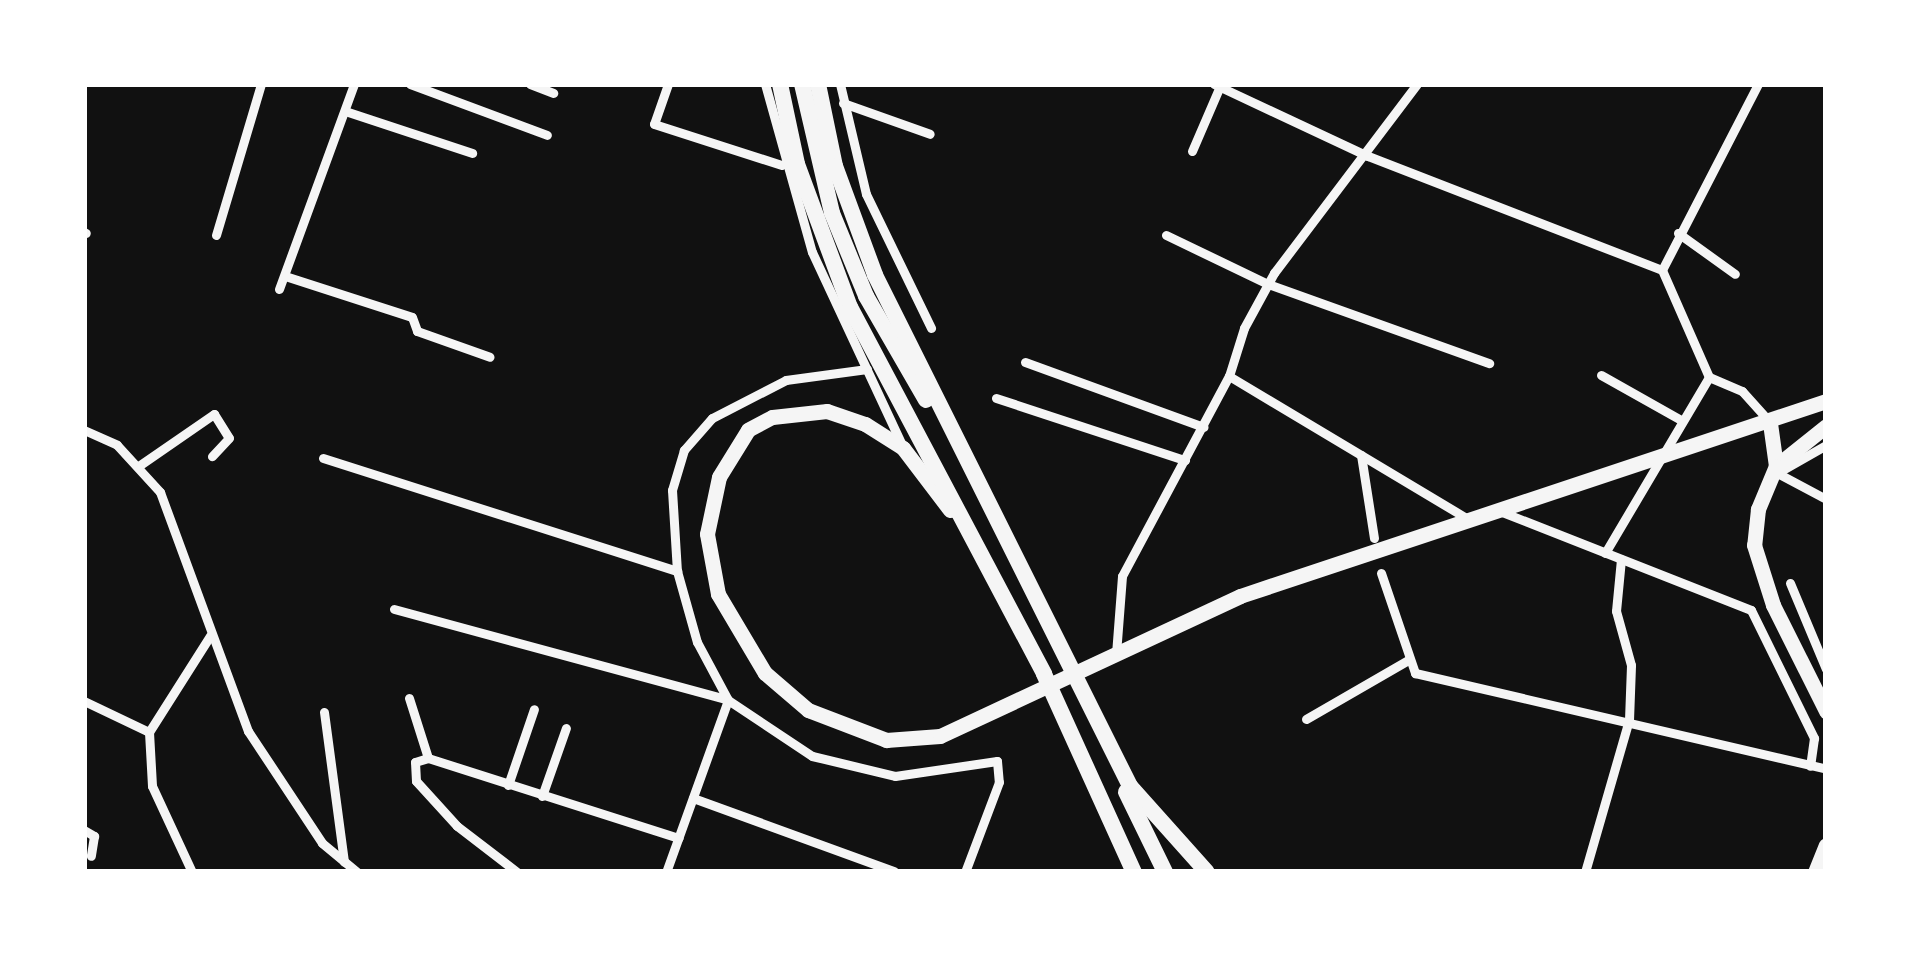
<!DOCTYPE html>
<style>
body{margin:0}
#map{position:relative;width:1910px;height:956px;overflow:hidden;background:#111;font-family:"Times New Roman",serif}
div>[style]{position:absolute}
[style*='--x']{left:calc(var(--x)*1px);top:calc(var(--y)*1px);width:calc(var(--w)*1px);rotate:calc(var(--a)*1deg)}
.minor>*{height:9px;margin:-4.5px;padding:0 4.5px;transform-origin:4.5px;border-radius:4.5px;background:#f5f5f5}
.primary>*{height:15px;margin:-7.5px;padding:0 7.5px;transform-origin:7.5px;border-radius:7.5px;background:#f5f5f5}
.motorway>*{height:16px;margin:-8px;padding:0 8px;transform-origin:8px;border-radius:8px;background:#f5f5f5}
span{translate:-50% -50%;white-space:nowrap;text-align:center;line-height:1.15;-webkit-text-stroke:9px #fff;paint-order:stroke}
.frame{position:absolute;inset:0;border:87px solid #fff;pointer-events:none}
</style>
<div id="map">
<div class="minor">
<div style="--x:410;--y:84;--w:146;--a:20.4"></div>
<div style="--x:530;--y:84;--w:25;--a:21"></div>
<div style="--x:668;--y:84;--w:42;--a:109.3"></div>
<div style="--x:654;--y:124;--w:134;--a:17.8"></div>
<div style="--x:765;--y:84;--w:174;--a:74.4"></div>
<div style="--x:812;--y:252;--w:211;--a:65"></div>
<div style="--x:840;--y:84;--w:113;--a:76.7"></div>
<div style="--x:866;--y:194;--w:149;--a:64.1"></div>
<div style="--x:1214;--y:84;--w:170;--a:25.1"></div>
<div style="--x:1368;--y:156;--w:315;--a:21.2"></div>
<div style="--x:1662;--y:270;--w:117;--a:66.3"></div>
<div style="--x:1709;--y:377;--w:36;--a:23"></div>
<div style="--x:1742;--y:391;--w:40;--a:48"></div>
<div style="--x:843;--y:103;--w:92;--a:19.6"></div>
<div style="--x:345;--y:111;--w:134;--a:18.3"></div>
<div style="--x:1192;--y:151;--w:71;--a:-66.7"></div>
<div style="--x:84;--y:232;--w:2;--a:27"></div>
<div style="--x:1678;--y:233;--w:70;--a:35.7"></div>
<div style="--x:216;--y:235;--w:158;--a:-73.4"></div>
<div style="--x:1166;--y:235;--w:113;--a:25.7"></div>
<div style="--x:1268;--y:284;--w:235;--a:19.7"></div>
<div style="--x:1662;--y:270;--w:209;--a:-62.7"></div>
<div style="--x:285;--y:276;--w:133;--a:17.9"></div>
<div style="--x:412;--y:317;--w:15;--a:70"></div>
<div style="--x:417;--y:331;--w:77;--a:19.6"></div>
<div style="--x:279;--y:289;--w:218;--a:-69.9"></div>
<div style="--x:1025;--y:362;--w:190;--a:20"></div>
<div style="--x:867;--y:369;--w:82;--a:172.3"></div>
<div style="--x:786;--y:380;--w:83;--a:152.8"></div>
<div style="--x:712;--y:418;--w:43;--a:131.2"></div>
<div style="--x:684;--y:450;--w:42;--a:106.7"></div>
<div style="--x:672;--y:490;--w:81;--a:86.5"></div>
<div style="--x:677;--y:571;--w:74;--a:74.3"></div>
<div style="--x:697;--y:642;--w:66;--a:61.9"></div>
<div style="--x:728;--y:700;--w:101;--a:33.7"></div>
<div style="--x:812;--y:756;--w:85;--a:13.5"></div>
<div style="--x:895;--y:776;--w:103;--a:-8.4"></div>
<div style="--x:997;--y:761;--w:21;--a:85"></div>
<div style="--x:999;--y:782;--w:96;--a:110.7"></div>
<div style="--x:1601;--y:375;--w:90;--a:29.4"></div>
<div style="--x:1229;--y:376;--w:276;--a:30.9"></div>
<div style="--x:996;--y:398;--w:199;--a:18.2"></div>
<div style="--x:84;--y:430;--w:36;--a:24"></div>
<div style="--x:117;--y:445;--w:64;--a:47.5"></div>
<div style="--x:160;--y:492;--w:255;--a:69.8"></div>
<div style="--x:248;--y:731;--w:134;--a:56.5"></div>
<div style="--x:322;--y:843;--w:45;--a:39.6"></div>
<div style="--x:1361;--y:455;--w:84;--a:81.1"></div>
<div style="--x:323;--y:458;--w:372;--a:17.7"></div>
<div style="--x:140;--y:465;--w:90;--a:-34.6"></div>
<div style="--x:214;--y:414;--w:28;--a:58"></div>
<div style="--x:229;--y:438;--w:25;--a:133"></div>
<div style="--x:1784;--y:469;--w:48;--a:-29.7"></div>
<div style="--x:1779;--y:474;--w:53;--a:28"></div>
<div style="--x:1497;--y:510;--w:273;--a:21.5"></div>
<div style="--x:1751;--y:610;--w:143;--a:63.8"></div>
<div style="--x:1814;--y:738;--w:28;--a:98"></div>
<div style="--x:1605;--y:553;--w:204;--a:-59.4"></div>
<div style="--x:1381;--y:573;--w:106;--a:71.2"></div>
<div style="--x:1415;--y:673;--w:422;--a:13.1"></div>
<div style="--x:1790;--y:583;--w:93;--a:67.3"></div>
<div style="--x:394;--y:609;--w:346;--a:15.2"></div>
<div style="--x:728;--y:700;--w:183;--a:109.8"></div>
<div style="--x:1116;--y:654;--w:78;--a:-85.6"></div>
<div style="--x:1122;--y:576;--w:227;--a:-61.9"></div>
<div style="--x:1229;--y:376;--w:50;--a:-72.6"></div>
<div style="--x:1244;--y:328;--w:63;--a:-61.4"></div>
<div style="--x:1274;--y:273;--w:237;--a:-52.9"></div>
<div style="--x:409;--y:698;--w:63;--a:72.4"></div>
<div style="--x:84;--y:701;--w:72;--a:25.5"></div>
<div style="--x:149;--y:732;--w:54;--a:86.8"></div>
<div style="--x:152;--y:786;--w:95;--a:65.1"></div>
<div style="--x:324;--y:712;--w:151;--a:82.4"></div>
<div style="--x:1306;--y:719;--w:118;--a:-30"></div>
<div style="--x:149;--y:732;--w:114;--a:-57.6"></div>
<div style="--x:508;--y:785;--w:80;--a:-71.1"></div>
<div style="--x:542;--y:796;--w:72;--a:-70.6"></div>
<div style="--x:693;--y:798;--w:214;--a:20"></div>
<div style="--x:84;--y:830;--w:12;--a:31"></div>
<div style="--x:94;--y:836;--w:20;--a:99"></div>
<div style="--x:517;--y:872;--w:76;--a:-142.5"></div>
<div style="--x:457;--y:826;--w:61;--a:-132.3"></div>
<div style="--x:416;--y:781;--w:19;--a:-93"></div>
<div style="--x:415;--y:762;--w:14;--a:-17"></div>
<div style="--x:428;--y:758;--w:263;--a:17.7"></div>
<div style="--x:1585;--y:872;--w:158;--a:-73.9"></div>
<div style="--x:1629;--y:720;--w:55;--a:-87.9"></div>
<div style="--x:1631;--y:665;--w:56;--a:-105.5"></div>
<div style="--x:1616;--y:611;--w:52;--a:-84.5"></div>
</div>
<div class="primary">
<div style="--x:1770;--y:423;--w:43;--a:82.1"></div>
<div style="--x:1826;--y:426;--w:64;--a:141.3"></div>
<div style="--x:1776;--y:466;--w:47;--a:112.7"></div>
<div style="--x:1758;--y:509;--w:36;--a:96"></div>
<div style="--x:1754;--y:545;--w:63;--a:72.4"></div>
<div style="--x:1773;--y:605;--w:119;--a:63.4"></div>
<div style="--x:950;--y:510;--w:78;--a:-127.2"></div>
<div style="--x:903;--y:448;--w:45;--a:-147.7"></div>
<div style="--x:865;--y:424;--w:40;--a:-161.1"></div>
<div style="--x:827;--y:411;--w:55;--a:173.8"></div>
<div style="--x:772;--y:417;--w:27;--a:152"></div>
<div style="--x:748;--y:430;--w:55;--a:121.7"></div>
<div style="--x:719;--y:477;--w:58;--a:101.9"></div>
<div style="--x:707;--y:534;--w:61;--a:79.6"></div>
<div style="--x:718;--y:594;--w:92;--a:59.3"></div>
<div style="--x:765;--y:673;--w:57;--a:40.7"></div>
<div style="--x:808;--y:710;--w:84;--a:21"></div>
<div style="--x:886;--y:740;--w:54;--a:-4.2"></div>
<div style="--x:940;--y:736;--w:331;--a:-25"></div>
<div style="--x:1240;--y:596;--w:618;--a:-18.41"></div>
<div style="--x:1815;--y:872;--w:29;--a:-68"></div>
</div>
<div class="motorway">
<div style="--x:780;--y:84;--w:82;--a:78"></div>
<div style="--x:797;--y:164;--w:153;--a:69.7"></div>
<div style="--x:850;--y:307;--w:415;--a:62.1"></div>
<div style="--x:1044;--y:674;--w:217;--a:65.6"></div>
<div style="--x:802;--y:84;--w:132;--a:76.9"></div>
<div style="--x:832;--y:213;--w:90;--a:67.7"></div>
<div style="--x:866;--y:296;--w:120;--a:60"></div>
<div style="--x:818;--y:84;--w:84;--a:78.3"></div>
<div style="--x:835;--y:166;--w:116;--a:69.8"></div>
<div style="--x:875;--y:275;--w:571;--a:63.48"></div>
<div style="--x:1130;--y:786;--w:115;--a:48.2"></div>
<div style="--x:1126;--y:792;--w:89;--a:64"></div>
</div>
<div class="frame"></div>
</div>
